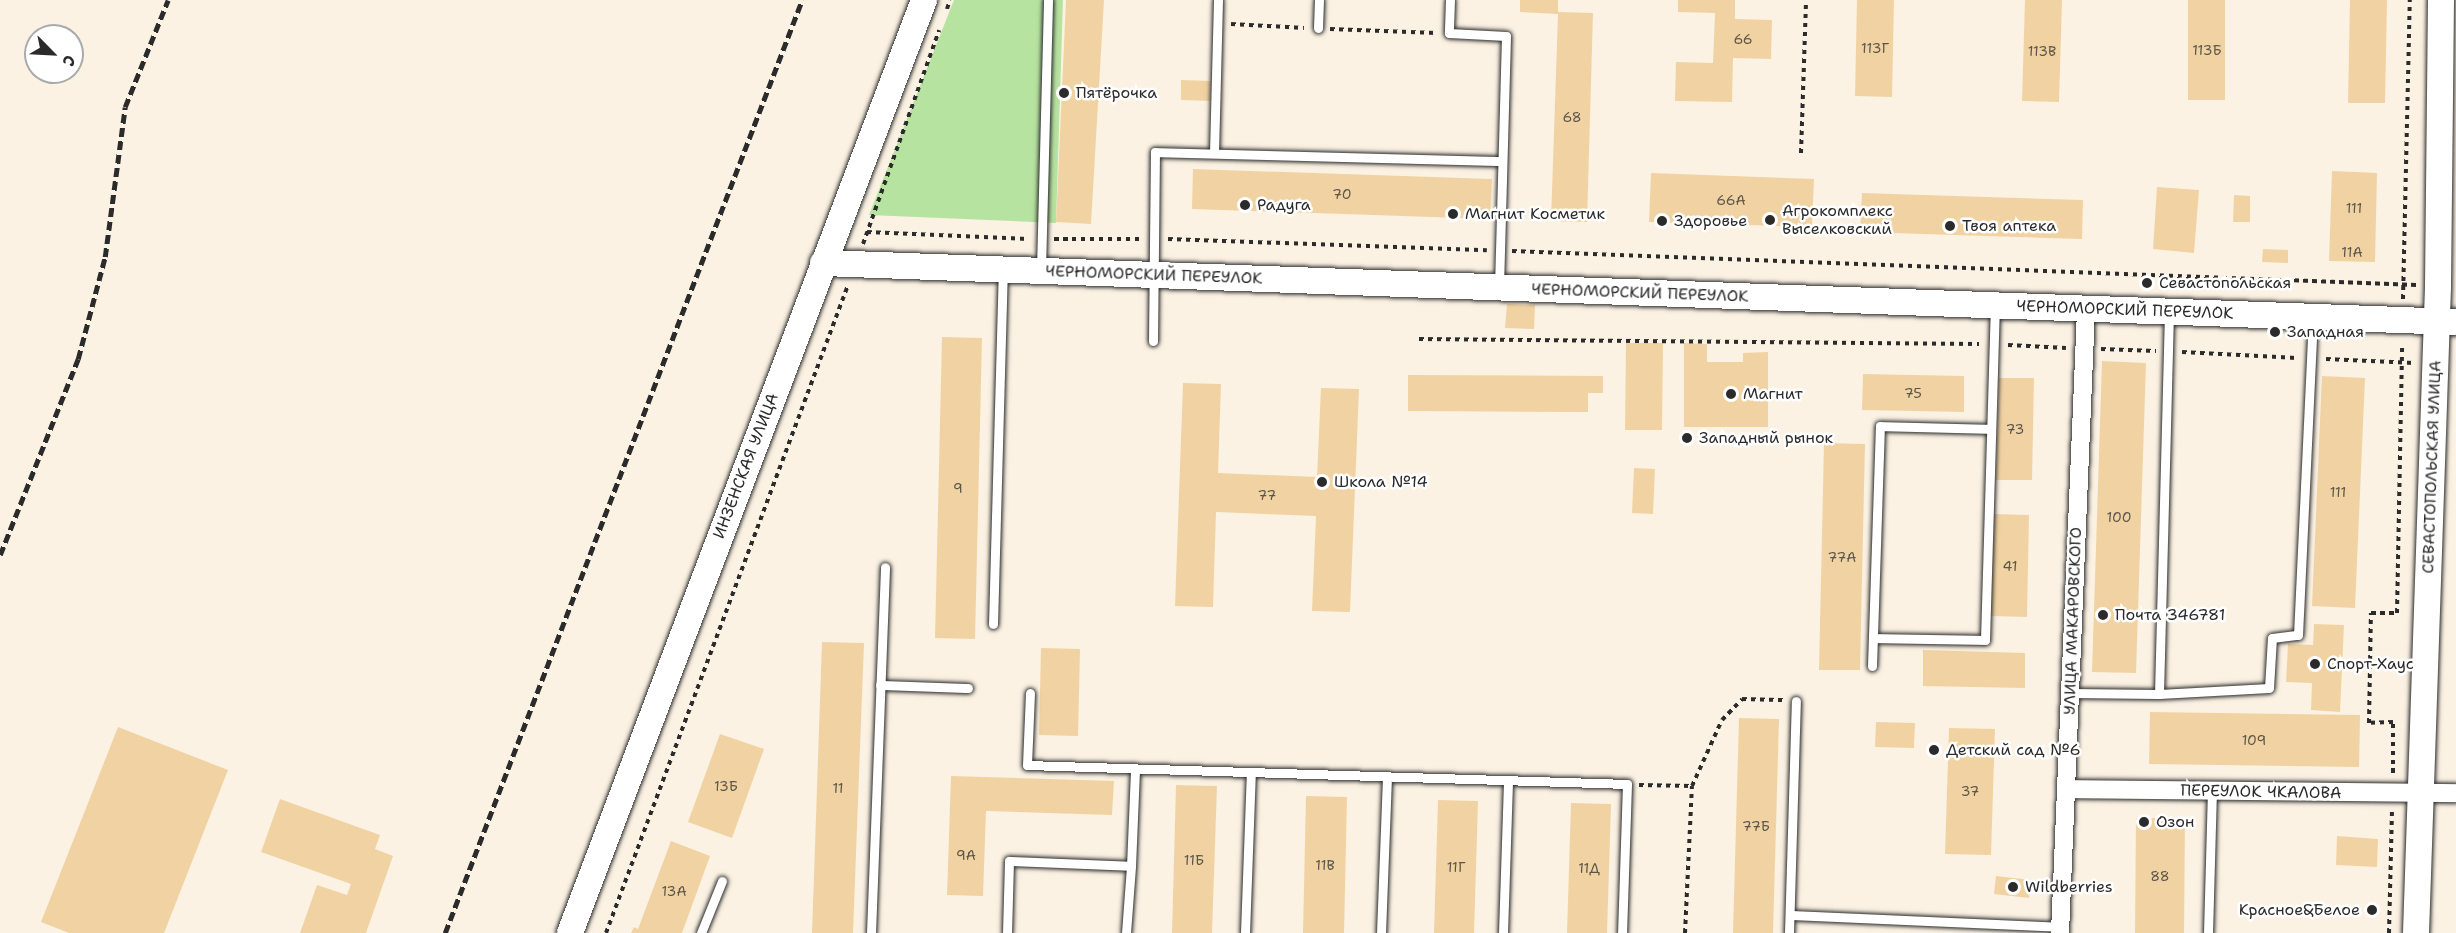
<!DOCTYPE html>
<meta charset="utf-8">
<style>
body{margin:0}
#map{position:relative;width:2456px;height:933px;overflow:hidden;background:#fbf2e3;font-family:"Shantell Sans",sans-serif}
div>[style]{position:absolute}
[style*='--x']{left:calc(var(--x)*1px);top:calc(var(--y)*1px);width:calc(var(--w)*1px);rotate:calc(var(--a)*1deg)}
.green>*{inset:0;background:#b7e3a0}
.building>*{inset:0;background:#f1d3a3}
.path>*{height:4px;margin-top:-2px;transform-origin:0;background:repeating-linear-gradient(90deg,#2b2b2b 0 4.5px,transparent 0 9px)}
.roads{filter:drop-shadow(0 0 2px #2b2b2b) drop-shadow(0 0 2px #2b2b2b)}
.lane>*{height:9px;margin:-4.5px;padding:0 4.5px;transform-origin:4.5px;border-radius:4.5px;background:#fff}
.street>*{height:18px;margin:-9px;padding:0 9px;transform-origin:9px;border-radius:9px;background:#fff}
.secondary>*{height:26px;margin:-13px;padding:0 13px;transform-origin:13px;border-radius:13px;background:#fff}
.rail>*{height:4.5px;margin-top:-2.25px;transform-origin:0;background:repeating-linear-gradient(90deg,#2b2b2b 0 9px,transparent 0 13.5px)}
.dots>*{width:16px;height:16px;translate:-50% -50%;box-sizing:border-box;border:3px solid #fff;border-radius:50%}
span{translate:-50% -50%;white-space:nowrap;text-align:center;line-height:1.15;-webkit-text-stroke:5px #fff;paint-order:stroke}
.number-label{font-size:14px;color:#5c5549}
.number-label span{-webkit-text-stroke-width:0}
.poi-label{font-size:16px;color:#2b2b2b}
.left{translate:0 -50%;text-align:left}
.right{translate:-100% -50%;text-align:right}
.street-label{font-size:16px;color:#2b2b2b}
.north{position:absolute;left:24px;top:24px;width:60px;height:60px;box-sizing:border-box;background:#fff;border:2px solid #aaa;border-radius:50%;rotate:114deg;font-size:16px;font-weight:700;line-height:24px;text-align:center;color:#2b2b2b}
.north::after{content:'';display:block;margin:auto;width:21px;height:27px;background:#2b2b2b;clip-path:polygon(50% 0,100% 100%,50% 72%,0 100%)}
</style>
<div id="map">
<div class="green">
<div style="clip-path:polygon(954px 0,1063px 0,1056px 223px,869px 215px)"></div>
</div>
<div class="building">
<div style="clip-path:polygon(1066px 0,1104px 0,1091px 224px,1056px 222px)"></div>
<div style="clip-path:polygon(1520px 0,1558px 0,1558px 12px,1593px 13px,1587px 222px,1551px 221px,1558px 14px,1520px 12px)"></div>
<div style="clip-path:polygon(1678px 0,1735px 0,1735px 19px,1772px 20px,1771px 59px,1733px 58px,1732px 102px,1675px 101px,1676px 62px,1713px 63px,1715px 13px,1678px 12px)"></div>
<div style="clip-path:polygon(1857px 0,1894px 0,1892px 97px,1855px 96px)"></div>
<div style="clip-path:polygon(2025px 0,2062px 0,2059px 102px,2022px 101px)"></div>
<div style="clip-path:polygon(2188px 0,2225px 0,2225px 100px,2188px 100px)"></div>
<div style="clip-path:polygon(2350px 0,2387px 0,2385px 103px,2348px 103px)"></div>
<div style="clip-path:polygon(1181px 80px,1211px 81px,1210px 101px,1181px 100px)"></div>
<div style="clip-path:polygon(1193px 169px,1492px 179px,1490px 219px,1192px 209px)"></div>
<div style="clip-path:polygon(2332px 171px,2377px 173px,2375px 262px,2329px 261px)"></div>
<div style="clip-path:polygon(1651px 173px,1814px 179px,1812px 227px,1649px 222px)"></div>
<div style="clip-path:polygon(2157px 187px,2199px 190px,2194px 253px,2153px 249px)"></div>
<div style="clip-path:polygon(1862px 193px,2083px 200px,2082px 239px,1860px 232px)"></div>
<div style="clip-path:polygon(2234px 195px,2250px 196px,2250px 222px,2233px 222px)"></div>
<div style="clip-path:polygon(2263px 249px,2288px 250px,2288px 263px,2262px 262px)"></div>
<div style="clip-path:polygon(1507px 304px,1535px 305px,1534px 329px,1505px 328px)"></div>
<div style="clip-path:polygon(942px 337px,982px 338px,975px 639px,935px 638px)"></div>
<div style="clip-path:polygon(1626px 343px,1663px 343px,1662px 430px,1625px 430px)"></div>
<div style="clip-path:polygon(1684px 343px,1707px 344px,1707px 362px,1743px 362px,1743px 353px,1768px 352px,1768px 427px,1684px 427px)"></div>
<div style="clip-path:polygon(2102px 361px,2146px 363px,2136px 673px,2092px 672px)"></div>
<div style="clip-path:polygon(1863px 374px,1964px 376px,1964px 412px,1862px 410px)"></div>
<div style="clip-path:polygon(1408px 375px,1603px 376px,1603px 393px,1588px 393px,1588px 412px,1408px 411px)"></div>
<div style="clip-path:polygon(2322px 376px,2365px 378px,2355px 608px,2312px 606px)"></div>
<div style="clip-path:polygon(1999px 378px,2034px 378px,2032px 480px,1996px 480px)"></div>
<div style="clip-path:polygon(1183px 383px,1221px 384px,1218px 473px,1317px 477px,1321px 388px,1359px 389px,1350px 612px,1312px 611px,1316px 516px,1216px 512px,1213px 607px,1175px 606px)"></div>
<div style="clip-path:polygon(1824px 443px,1865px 444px,1860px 670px,1819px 670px)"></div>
<div style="clip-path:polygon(1634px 468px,1655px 469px,1653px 514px,1632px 513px)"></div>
<div style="clip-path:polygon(1993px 514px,2029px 515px,2027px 617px,1991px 616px)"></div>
<div style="clip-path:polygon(2314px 624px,2344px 625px,2340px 712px,2311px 710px,2312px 683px,2286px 682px,2288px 644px,2313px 645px)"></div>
<div style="clip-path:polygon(822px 642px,864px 643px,853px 933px,812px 933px)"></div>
<div style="clip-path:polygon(1041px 648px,1080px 649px,1078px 736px,1039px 735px)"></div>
<div style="clip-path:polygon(1923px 650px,2025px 653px,2025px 688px,1923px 686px)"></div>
<div style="clip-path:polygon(2150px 712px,2360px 715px,2359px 767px,2149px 764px)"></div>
<div style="clip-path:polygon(1739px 718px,1779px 719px,1773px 933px,1733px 933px)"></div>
<div style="clip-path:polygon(1876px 722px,1915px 723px,1914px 748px,1875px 747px)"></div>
<div style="clip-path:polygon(118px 727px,228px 770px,164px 933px,69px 933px,41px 922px)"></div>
<div style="clip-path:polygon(1949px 728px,1995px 729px,1991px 855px,1945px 854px)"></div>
<div style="clip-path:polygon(720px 734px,764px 749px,732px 838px,688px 822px)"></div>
<div style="clip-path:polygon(951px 776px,1114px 781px,1112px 815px,986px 811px,983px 896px,947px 895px)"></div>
<div style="clip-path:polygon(1176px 785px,1217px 786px,1212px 933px,1172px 933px)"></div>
<div style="clip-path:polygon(1306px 796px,1347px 797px,1344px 933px,1303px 933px)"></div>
<div style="clip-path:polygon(280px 799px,380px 835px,375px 849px,393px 856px,366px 933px,300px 933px,317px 885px,347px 895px,351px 884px,261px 852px)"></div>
<div style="clip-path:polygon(1438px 800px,1478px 801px,1474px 933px,1434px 933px)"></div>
<div style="clip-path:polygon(1571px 803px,1611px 804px,1607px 933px,1567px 933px)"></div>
<div style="clip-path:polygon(2136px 818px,2185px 818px,2184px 933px,2135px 933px)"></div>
<div style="clip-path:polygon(2337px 836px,2378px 839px,2377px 867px,2336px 865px)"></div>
<div style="clip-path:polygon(671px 841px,710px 856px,682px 933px,631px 933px,634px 927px,638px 929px)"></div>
<div style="clip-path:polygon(1996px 876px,2031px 880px,2029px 898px,1994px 894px)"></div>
</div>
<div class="path">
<div style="--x:947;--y:9;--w:9;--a:-72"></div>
<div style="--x:1231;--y:24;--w:73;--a:3.1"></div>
<div style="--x:1330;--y:29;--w:106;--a:2.2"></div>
<div style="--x:1801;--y:153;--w:153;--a:-88.1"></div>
<div style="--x:867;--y:232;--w:161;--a:2.5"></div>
<div style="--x:1054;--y:239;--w:88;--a:0"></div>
<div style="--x:1168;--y:239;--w:319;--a:2"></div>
<div style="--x:863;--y:244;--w:227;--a:-70.4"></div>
<div style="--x:1512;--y:251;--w:905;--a:2.15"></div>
<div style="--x:2403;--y:299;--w:299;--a:-88.7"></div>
<div style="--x:1419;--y:339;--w:560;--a:0.51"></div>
<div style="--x:2008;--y:345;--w:58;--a:3"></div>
<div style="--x:2101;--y:349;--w:55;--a:2.1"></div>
<div style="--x:2182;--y:352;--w:115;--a:3"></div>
<div style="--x:2326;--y:359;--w:88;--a:2.6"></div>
<div style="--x:2393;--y:773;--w:51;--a:-90"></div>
<div style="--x:2393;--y:722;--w:24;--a:178"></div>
<div style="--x:2369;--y:723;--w:110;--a:-89"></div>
<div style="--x:2371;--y:613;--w:26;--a:0"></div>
<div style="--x:2397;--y:613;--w:270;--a:-88.9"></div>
<div style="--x:1639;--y:785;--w:53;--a:1.1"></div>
<div style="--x:606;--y:933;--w:692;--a:-69.52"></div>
<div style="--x:1685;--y:933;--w:147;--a:-87.3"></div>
<div style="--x:1692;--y:786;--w:72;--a:-65.6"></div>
<div style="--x:1722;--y:720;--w:29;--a:-46"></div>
<div style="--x:1742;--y:699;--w:41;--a:1.4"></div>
<div style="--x:2389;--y:933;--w:122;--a:-88.6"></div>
</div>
<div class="roads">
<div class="lane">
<div style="--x:1450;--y:0;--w:33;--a:92"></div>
<div style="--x:1449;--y:33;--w:57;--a:3"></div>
<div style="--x:1506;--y:36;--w:250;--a:91.6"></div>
<div style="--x:1318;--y:28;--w:28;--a:-88"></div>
<div style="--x:1214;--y:153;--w:153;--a:-88.5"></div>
<div style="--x:1041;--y:269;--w:269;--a:-88.5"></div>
<div style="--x:1153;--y:341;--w:189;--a:-89.4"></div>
<div style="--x:1155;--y:152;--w:347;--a:1.5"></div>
<div style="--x:993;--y:624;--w:352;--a:-88.4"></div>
<div style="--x:1873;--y:638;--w:112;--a:1"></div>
<div style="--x:1985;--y:640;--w:332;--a:-88.3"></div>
<div style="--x:1872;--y:666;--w:240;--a:-88.1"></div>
<div style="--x:1880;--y:426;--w:111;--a:1.5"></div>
<div style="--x:880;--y:685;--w:88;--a:2"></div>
<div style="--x:1030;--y:693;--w:72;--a:92.4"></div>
<div style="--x:1027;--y:765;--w:600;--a:1.81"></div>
<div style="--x:1627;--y:784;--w:149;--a:91.9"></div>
<div style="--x:2070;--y:693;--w:89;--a:0.6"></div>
<div style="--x:2159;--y:694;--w:110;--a:-3.1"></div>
<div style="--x:2269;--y:688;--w:50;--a:-86.6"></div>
<div style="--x:2272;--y:638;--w:26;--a:-7"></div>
<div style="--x:2298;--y:635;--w:317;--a:-87.3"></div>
<div style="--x:2159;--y:694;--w:381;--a:-88.5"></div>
<div style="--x:1790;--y:915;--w:270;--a:2.5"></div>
<div style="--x:701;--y:933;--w:56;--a:-68"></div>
<div style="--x:871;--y:933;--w:366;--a:-87.8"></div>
<div style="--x:1007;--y:933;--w:72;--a:-88.4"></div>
<div style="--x:1009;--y:861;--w:122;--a:2.3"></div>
<div style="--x:1131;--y:866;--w:97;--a:-87.6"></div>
<div style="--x:1126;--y:933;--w:67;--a:-85.7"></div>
<div style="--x:1245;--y:933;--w:160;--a:-87.9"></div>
<div style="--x:1381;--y:933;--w:156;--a:-87.8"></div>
<div style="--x:1503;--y:933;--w:152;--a:-88.1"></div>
<div style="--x:1789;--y:933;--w:232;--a:-88.3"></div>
<div style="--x:2208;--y:933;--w:142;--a:-88.4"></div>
</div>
<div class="street">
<div style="--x:2066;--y:789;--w:390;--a:0.6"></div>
<div style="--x:2060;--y:933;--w:625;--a:-87.61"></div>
</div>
<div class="secondary">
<div style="--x:823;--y:263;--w:1634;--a:2.07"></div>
<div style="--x:570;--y:933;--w:998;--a:-69.22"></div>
<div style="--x:2416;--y:933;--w:647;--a:-88.05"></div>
<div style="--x:2438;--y:286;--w:286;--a:-89.4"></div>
</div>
</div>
<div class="rail">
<div style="--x:0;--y:555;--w:211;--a:-68.3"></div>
<div style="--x:78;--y:359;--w:106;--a:-75.2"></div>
<div style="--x:105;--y:257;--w:151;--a:-82.4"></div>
<div style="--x:125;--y:107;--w:115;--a:-68.1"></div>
<div style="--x:445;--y:933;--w:999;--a:-69.06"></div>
</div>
<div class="dots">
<div style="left:1064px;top:93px;background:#2b2b2b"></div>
<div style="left:1245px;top:205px;background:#2b2b2b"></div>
<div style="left:1453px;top:214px;background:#2b2b2b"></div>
<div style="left:1770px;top:220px;background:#2b2b2b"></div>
<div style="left:1662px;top:221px;background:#2b2b2b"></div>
<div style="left:1950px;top:226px;background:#2b2b2b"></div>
<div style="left:2147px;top:283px;background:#2b2b2b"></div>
<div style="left:2275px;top:332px;background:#2b2b2b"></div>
<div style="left:1731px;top:394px;background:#2b2b2b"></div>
<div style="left:1687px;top:438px;background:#2b2b2b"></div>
<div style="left:1322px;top:482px;background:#2b2b2b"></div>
<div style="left:2103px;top:615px;background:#2b2b2b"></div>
<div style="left:2315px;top:664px;background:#2b2b2b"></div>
<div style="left:1934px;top:750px;background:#2b2b2b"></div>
<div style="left:2144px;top:822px;background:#2b2b2b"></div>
<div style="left:2013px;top:887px;background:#2b2b2b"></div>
<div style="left:2372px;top:910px;background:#2b2b2b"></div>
</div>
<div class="number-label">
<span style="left:1743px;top:39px">66</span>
<span style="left:1875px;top:48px">113Г</span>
<span style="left:2207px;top:50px">113Б</span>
<span style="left:2042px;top:51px">113В</span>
<span style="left:1572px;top:117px">68</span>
<span style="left:1342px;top:194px">70</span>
<span style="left:1731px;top:200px">66А</span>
<span style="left:2354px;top:208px">111</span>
<span style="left:2352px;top:252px">11А</span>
<span style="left:1913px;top:393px">75</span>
<span style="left:2015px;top:429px">73</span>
<span style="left:958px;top:488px">9</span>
<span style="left:2338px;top:492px">111</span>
<span style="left:1267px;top:495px">77</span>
<span style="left:2119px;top:517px">100</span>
<span style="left:1842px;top:557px">77А</span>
<span style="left:2010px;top:566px">41</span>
<span style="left:2254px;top:740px">109</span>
<span style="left:726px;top:786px">13Б</span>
<span style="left:838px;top:788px">11</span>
<span style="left:1970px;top:791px">37</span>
<span style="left:1756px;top:826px">77Б</span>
<span style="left:966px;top:855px">9А</span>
<span style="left:1194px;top:860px">11Б</span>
<span style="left:1325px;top:865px">11В</span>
<span style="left:1456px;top:867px">11Г</span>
<span style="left:1589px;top:868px">11Д</span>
<span style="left:2160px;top:876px">88</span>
<span style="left:674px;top:891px">13А</span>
</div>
<div class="poi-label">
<span class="left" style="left:1076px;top:93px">Пятёрочка</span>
<span class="left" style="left:1257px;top:205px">Радуга</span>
<span class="left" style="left:1782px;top:220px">Агрокомплекс<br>Выселковский</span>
<span class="left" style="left:1465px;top:214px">Магнит Косметик</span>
<span class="left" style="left:1674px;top:221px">Здоровье</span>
<span class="left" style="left:1962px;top:226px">Твоя аптека</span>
<span class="left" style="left:2159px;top:283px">Севастопольская</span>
<span class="left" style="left:2287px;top:332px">Западная</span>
<span class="left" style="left:1743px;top:394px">Магнит</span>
<span class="left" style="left:1699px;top:438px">Западный рынок</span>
<span class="left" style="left:1334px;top:482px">Школа №14</span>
<span class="left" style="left:2115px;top:615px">Почта 346781</span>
<span class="left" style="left:2327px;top:664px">Спорт-Хаус</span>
<span class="left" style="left:1946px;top:750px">Детский сад №6</span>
<span class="left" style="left:2156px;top:822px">Озон</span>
<span class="left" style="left:2025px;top:887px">Wildberries</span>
<span class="right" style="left:2360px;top:910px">Красное&amp;Белое</span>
</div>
<div class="street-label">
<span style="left:1154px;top:275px;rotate:2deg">ЧЕРНОМОРСКИЙ ПЕРЕУЛОК</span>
<span style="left:1640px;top:293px;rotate:2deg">ЧЕРНОМОРСКИЙ ПЕРЕУЛОК</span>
<span style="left:2125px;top:310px;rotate:2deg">ЧЕРНОМОРСКИЙ ПЕРЕУЛОК</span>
<span style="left:746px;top:466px;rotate:-69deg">ИНЗЕНСКАЯ УЛИЦА</span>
<span style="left:2432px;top:467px;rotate:-88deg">СЕВАСТОПОЛЬСКАЯ УЛИЦА</span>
<span style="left:2073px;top:621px;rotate:-88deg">УЛИЦА МАКАРОВСКОГО</span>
<span style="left:2261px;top:792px;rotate:1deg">ПЕРЕУЛОК ЧКАЛОВА</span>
</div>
<div class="north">С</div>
</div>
